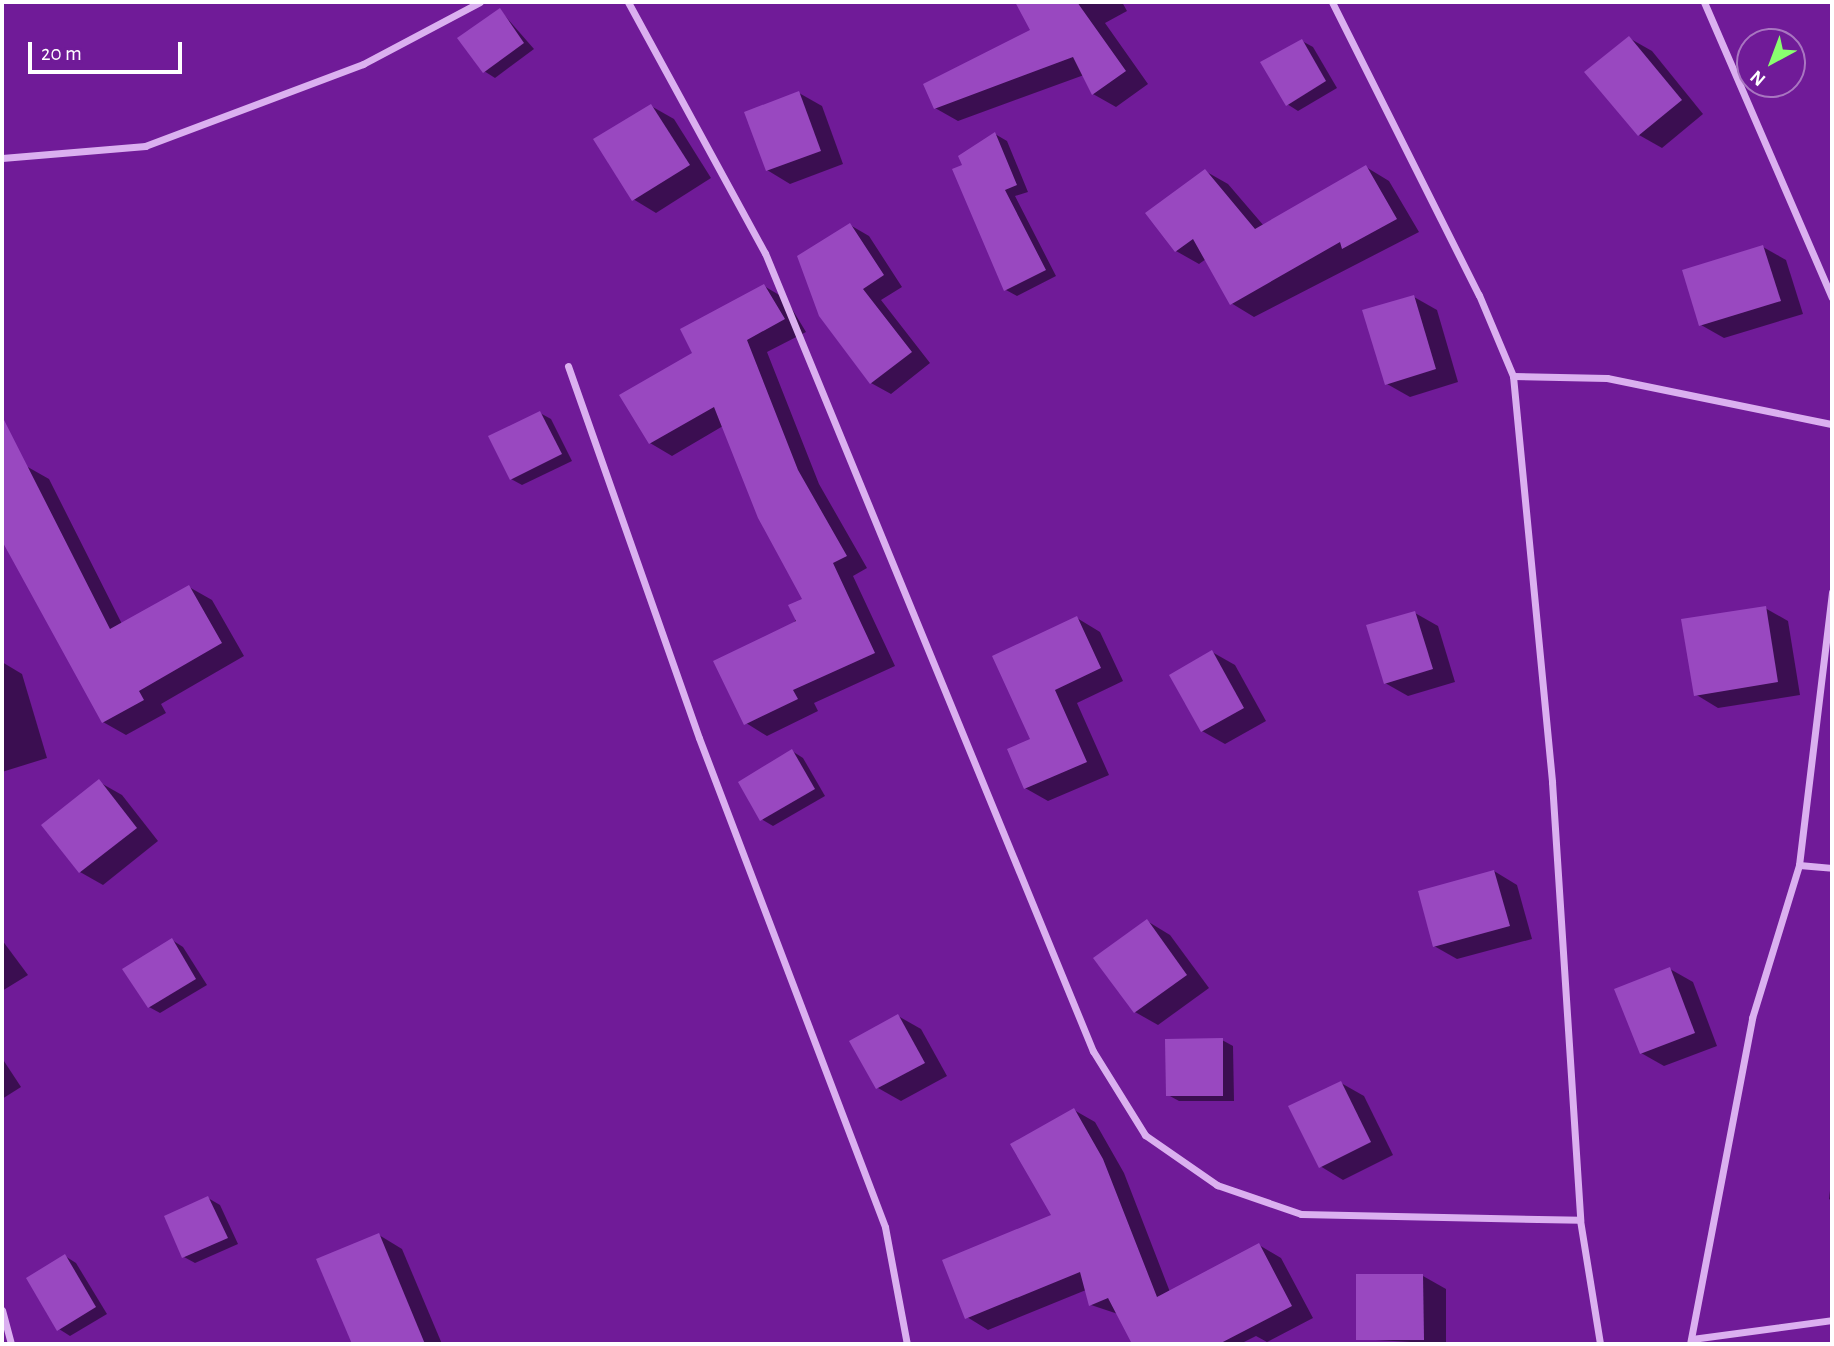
<!DOCTYPE html>
<style>
body{margin:0}
#map{position:relative;width:1834px;height:1346px;overflow:hidden;background:#701b98;font-family:"Alegreya Sans",sans-serif}
div>[style]{position:absolute}
[style*='--x']{left:calc(var(--x)*1px);top:calc(var(--y)*1px);width:calc(var(--w)*1px);rotate:calc(var(--a)*1deg)}
.shadow>*{inset:0;background:#0007}
.building>*{inset:0;background:#9948c0}
.minor>*{height:7px;margin:-3.5px;padding:0 3.5px;transform-origin:3.5px;border-radius:3.5px;background:#dbb0f0}
span{translate:-50% -50%;white-space:nowrap;text-align:center;line-height:1.15;-webkit-text-stroke:5px #701b98;paint-order:stroke}
.frame{position:absolute;inset:0;border:4px solid #fff;pointer-events:none}
.north{position:absolute;left:1736px;top:28px;width:70px;height:70px;box-sizing:border-box;background:#701b98;border:2px solid #a976c1;border-radius:50%;rotate:221deg;font-size:19px;font-weight:700;line-height:28px;text-align:center;color:#fff}
.north::after{content:'';display:block;margin:auto;width:24px;height:32px;background:#89ff6f;clip-path:polygon(50% 0,100% 100%,50% 72%,0 100%)}
.scale{position:absolute;left:28px;top:42px;width:154px;height:32px;box-sizing:border-box;border:4px solid #fff;border-top:0;padding-left:9px;font-size:21px;line-height:24px;white-space:nowrap;color:#fff;-webkit-text-stroke:5px #701b98;paint-order:stroke}
</style>
<div id="map">
<div class="shadow">
<div style="clip-path:polygon(1020px 2px,1122px 2px,1127px 11px,1105px 23px,1148px 84px,1116px 107px,1093px 94px,1084px 75px,958px 121px,935px 108px,1032px 31px)"></div>
<div style="clip-path:polygon(500px 10px,534px 49px,495px 78px,484px 71px)"></div>
<div style="clip-path:polygon(1629px 38px,1652px 51px,1703px 114px,1662px 148px,1639px 135px)"></div>
<div style="clip-path:polygon(1302px 41px,1313px 47px,1337px 88px,1298px 111px,1287px 104px)"></div>
<div style="clip-path:polygon(799px 93px,822px 106px,843px 164px,790px 184px,767px 170px)"></div>
<div style="clip-path:polygon(651px 106px,674px 119px,711px 178px,656px 213px,633px 199px)"></div>
<div style="clip-path:polygon(995px 134px,1007px 141px,1028px 192px,1015px 196px,1056px 276px,1017px 296px,1006px 290px,965px 166px)"></div>
<div style="clip-path:polygon(1366px 167px,1389px 181px,1419px 232px,1254px 317px,1231px 303px,1206px 259px,1199px 264px,1176px 251px,1205px 171px,1228px 184px,1264px 226px)"></div>
<div style="clip-path:polygon(850px 225px,869px 236px,902px 287px,881px 300px,930px 363px,891px 394px,871px 383px)"></div>
<div style="clip-path:polygon(1763px 247px,1786px 260px,1803px 314px,1724px 338px,1701px 325px)"></div>
<div style="clip-path:polygon(764px 286px,786px 299px,806px 332px,767px 352px,819px 484px,867px 568px,853px 576px,895px 666px,814px 703px,818px 711px,767px 736px,746px 723px,805px 600px,723px 426px,672px 456px,650px 443px,694px 353px)"></div>
<div style="clip-path:polygon(1414px 297px,1437px 310px,1458px 382px,1410px 397px,1387px 384px)"></div>
<div style="clip-path:polygon(540px 413px,551px 419px,572px 461px,522px 485px,511px 479px)"></div>
<div style="clip-path:polygon(26px 466px,49px 479px,122px 624px,189px 587px,212px 600px,244px 656px,161px 704px,166px 713px,126px 735px,103px 722px,2px 515px,2px 478px)"></div>
<div style="clip-path:polygon(1765px 608px,1788px 621px,1800px 695px,1718px 708px,1695px 694px)"></div>
<div style="clip-path:polygon(1415px 613px,1438px 626px,1455px 682px,1408px 696px,1385px 683px)"></div>
<div style="clip-path:polygon(1077px 618px,1100px 632px,1123px 681px,1077px 703px,1109px 775px,1048px 801px,1025px 788px,1033px 740px)"></div>
<div style="clip-path:polygon(1212px 652px,1235px 665px,1266px 721px,1225px 744px,1202px 731px)"></div>
<div style="clip-path:polygon(2px 662px,22px 674px,47px 758px,2px 772px)"></div>
<div style="clip-path:polygon(792px 751px,803px 758px,825px 796px,773px 826px,761px 819px)"></div>
<div style="clip-path:polygon(99px 782px,122px 795px,158px 841px,103px 885px,80px 872px,44px 825px)"></div>
<div style="clip-path:polygon(1494px 871px,1517px 885px,1532px 939px,1457px 959px,1434px 946px)"></div>
<div style="clip-path:polygon(1147px 921px,1170px 935px,1209px 988px,1158px 1025px,1135px 1012px)"></div>
<div style="clip-path:polygon(2px 940px,28px 975px,2px 991px)"></div>
<div style="clip-path:polygon(172px 940px,183px 947px,207px 985px,160px 1013px,149px 1007px)"></div>
<div style="clip-path:polygon(1670px 969px,1693px 982px,1717px 1046px,1664px 1066px,1641px 1053px)"></div>
<div style="clip-path:polygon(898px 1016px,921px 1029px,947px 1076px,901px 1101px,878px 1088px,852px 1041px)"></div>
<div style="clip-path:polygon(1222px 1040px,1233px 1046px,1234px 1101px,1179px 1101px,1168px 1095px)"></div>
<div style="clip-path:polygon(2px 1058px,21px 1087px,2px 1099px)"></div>
<div style="clip-path:polygon(1341px 1083px,1364px 1096px,1393px 1155px,1343px 1180px,1320px 1166px)"></div>
<div style="clip-path:polygon(1074px 1110px,1095px 1122px,1124px 1173px,1170px 1292px,1259px 1245px,1281px 1258px,1313px 1318px,1267px 1342px,1256px 1336px,1240px 1344px,1134px 1344px,1118px 1314px,1091px 1305px,1086px 1290px,988px 1330px,967px 1317px,1053px 1216px)"></div>
<div style="clip-path:polygon(1832px 1173px,1832px 1201px,1829px 1199px)"></div>
<div style="clip-path:polygon(208px 1198px,220px 1205px,238px 1244px,195px 1263px,184px 1257px)"></div>
<div style="clip-path:polygon(379px 1235px,402px 1249px,442px 1344px,354px 1344px,319px 1260px)"></div>
<div style="clip-path:polygon(65px 1256px,76px 1263px,107px 1314px,70px 1336px,59px 1329px)"></div>
<div style="clip-path:polygon(1423px 1276px,1446px 1289px,1446px 1344px,1358px 1339px)"></div>
</div>
<div class="building">
<div style="clip-path:polygon(1015px 2px,1077px 2px,1126px 71px,1092px 95px,1073px 57px,934px 109px,923px 84px,1030px 30px)"></div>
<div style="clip-path:polygon(500px 8px,524px 43px,483px 73px,457px 38px)"></div>
<div style="clip-path:polygon(1629px 36px,1682px 100px,1638px 136px,1584px 72px)"></div>
<div style="clip-path:polygon(1302px 39px,1326px 81px,1286px 106px,1260px 62px)"></div>
<div style="clip-path:polygon(799px 91px,821px 151px,766px 171px,744px 112px)"></div>
<div style="clip-path:polygon(651px 104px,690px 165px,632px 201px,593px 139px)"></div>
<div style="clip-path:polygon(995px 132px,1017px 185px,1005px 190px,1046px 270px,1004px 291px,952px 169px,962px 165px,958px 156px)"></div>
<div style="clip-path:polygon(1366px 165px,1397px 219px,1342px 249px,1340px 242px,1230px 305px,1193px 239px,1175px 252px,1145px 213px,1205px 169px,1255px 229px)"></div>
<div style="clip-path:polygon(850px 223px,884px 275px,863px 289px,912px 352px,870px 384px,819px 316px,797px 256px)"></div>
<div style="clip-path:polygon(1763px 245px,1781px 301px,1699px 326px,1682px 270px)"></div>
<div style="clip-path:polygon(764px 284px,785px 319px,747px 340px,798px 470px,847px 556px,833px 563px,875px 653px,793px 690px,798px 699px,744px 725px,713px 661px,796px 621px,788px 605px,802px 599px,758px 518px,714px 407px,649px 444px,619px 395px,692px 353px,680px 329px)"></div>
<div style="clip-path:polygon(1414px 295px,1436px 369px,1385px 385px,1362px 310px)"></div>
<div style="clip-path:polygon(540px 411px,562px 454px,510px 480px,488px 436px)"></div>
<div style="clip-path:polygon(2px 416px,110px 629px,189px 585px,222px 643px,139px 691px,144px 700px,102px 723px,2px 541px)"></div>
<div style="clip-path:polygon(1766px 606px,1778px 682px,1694px 696px,1681px 619px)"></div>
<div style="clip-path:polygon(1415px 611px,1433px 669px,1384px 684px,1366px 625px)"></div>
<div style="clip-path:polygon(1077px 616px,1101px 668px,1055px 690px,1087px 762px,1024px 789px,1007px 749px,1030px 739px,992px 656px)"></div>
<div style="clip-path:polygon(1212px 650px,1244px 708px,1201px 732px,1169px 675px)"></div>
<div style="clip-path:polygon(792px 749px,815px 789px,760px 821px,738px 782px)"></div>
<div style="clip-path:polygon(99px 779px,137px 828px,79px 873px,41px 825px)"></div>
<div style="clip-path:polygon(1494px 870px,1510px 926px,1433px 947px,1418px 891px)"></div>
<div style="clip-path:polygon(1147px 919px,1187px 975px,1134px 1013px,1093px 958px)"></div>
<div style="clip-path:polygon(172px 938px,196px 979px,148px 1008px,122px 969px)"></div>
<div style="clip-path:polygon(1670px 967px,1695px 1033px,1640px 1054px,1614px 989px)"></div>
<div style="clip-path:polygon(898px 1014px,925px 1063px,876px 1089px,849px 1041px)"></div>
<div style="clip-path:polygon(1223px 1038px,1223px 1096px,1166px 1096px,1165px 1039px)"></div>
<div style="clip-path:polygon(1341px 1081px,1371px 1142px,1319px 1168px,1288px 1106px)"></div>
<div style="clip-path:polygon(1074px 1108px,1103px 1159px,1157px 1297px,1259px 1243px,1292px 1306px,1219px 1344px,1132px 1344px,1108px 1298px,1089px 1306px,1080px 1272px,965px 1319px,942px 1260px,1051px 1215px,1010px 1144px)"></div>
<div style="clip-path:polygon(208px 1196px,228px 1238px,182px 1258px,164px 1216px)"></div>
<div style="clip-path:polygon(379px 1233px,425px 1344px,352px 1344px,316px 1259px)"></div>
<div style="clip-path:polygon(65px 1254px,96px 1307px,57px 1331px,26px 1278px)"></div>
<div style="clip-path:polygon(1356px 1274px,1423px 1274px,1424px 1340px,1356px 1340px)"></div>
</div>
<div class="minor">
<div style="--x:628;--y:2;--w:286;--a:61.4"></div>
<div style="--x:765;--y:253;--w:863;--a:67.66"></div>
<div style="--x:1093;--y:1051;--w:99;--a:58.2"></div>
<div style="--x:1145;--y:1135;--w:88;--a:34.8"></div>
<div style="--x:1217;--y:1185;--w:89;--a:19"></div>
<div style="--x:1301;--y:1214;--w:279;--a:1.2"></div>
<div style="--x:1332;--y:2;--w:328;--a:63.4"></div>
<div style="--x:1479;--y:295;--w:88;--a:67.2"></div>
<div style="--x:1513;--y:376;--w:408;--a:84.5"></div>
<div style="--x:1552;--y:782;--w:439;--a:86.3"></div>
<div style="--x:1580;--y:1220;--w:126;--a:80.8"></div>
<div style="--x:1704;--y:2;--w:322;--a:66.6"></div>
<div style="--x:2;--y:158;--w:144;--a:-4.8"></div>
<div style="--x:145;--y:146;--w:233;--a:-20.6"></div>
<div style="--x:363;--y:64;--w:132;--a:-27.9"></div>
<div style="--x:568;--y:366;--w:394;--a:70.6"></div>
<div style="--x:699;--y:738;--w:523;--a:69.17"></div>
<div style="--x:885;--y:1227;--w:119;--a:79.4"></div>
<div style="--x:1513;--y:376;--w:94;--a:1.2"></div>
<div style="--x:1607;--y:378;--w:230;--a:11.6"></div>
<div style="--x:1799;--y:865;--w:33;--a:5"></div>
<div style="--x:2;--y:1310;--w:35;--a:75"></div>
<div style="--x:1692;--y:1339;--w:141;--a:-7.7"></div>
<div style="--x:1690;--y:1344;--w:332;--a:-79.2"></div>
<div style="--x:1752;--y:1018;--w:160;--a:-72.9"></div>
<div style="--x:1799;--y:865;--w:275;--a:-83.1"></div>
</div>
<div class="frame"></div>
<div class="north">N</div>
<div class="scale">20 m</div>
</div>
